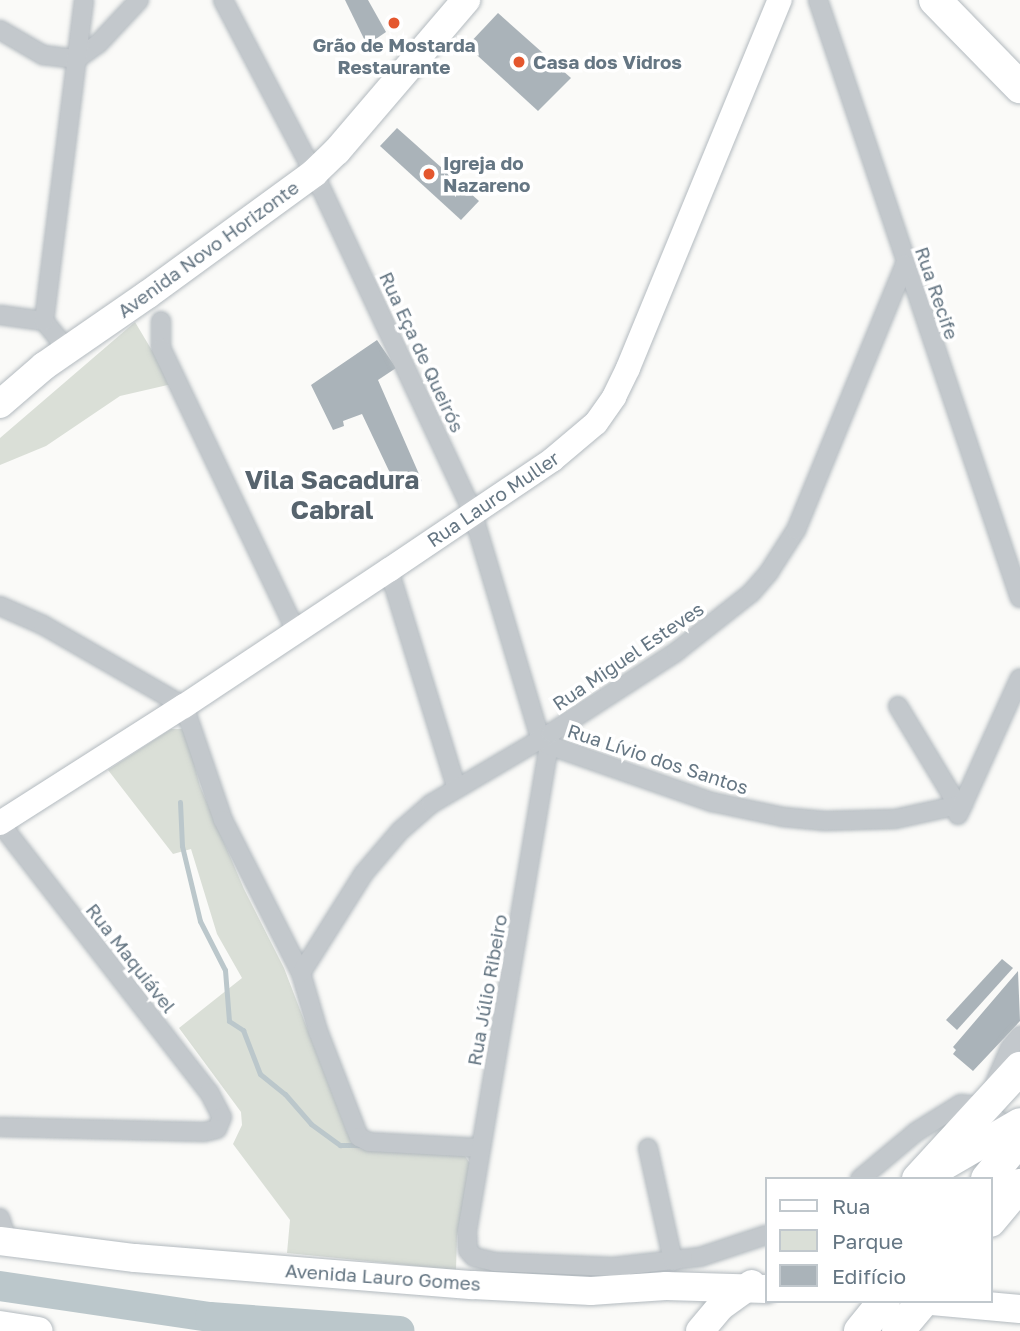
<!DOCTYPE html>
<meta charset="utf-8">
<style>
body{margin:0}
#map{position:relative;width:1020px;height:1331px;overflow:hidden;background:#fafaf8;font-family:"Golos Text",sans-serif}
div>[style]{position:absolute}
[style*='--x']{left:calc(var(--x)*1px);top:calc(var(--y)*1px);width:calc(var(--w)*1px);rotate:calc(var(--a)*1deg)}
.green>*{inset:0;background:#dadfd7}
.stream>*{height:5px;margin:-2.5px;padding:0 2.5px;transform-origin:2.5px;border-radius:2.5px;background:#bbc7cb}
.river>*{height:30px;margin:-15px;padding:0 15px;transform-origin:15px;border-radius:15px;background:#bbc7cb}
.building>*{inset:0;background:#aab3b9}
.roads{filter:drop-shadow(0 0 2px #b3babf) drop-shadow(0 0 2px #b3babf)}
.street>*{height:18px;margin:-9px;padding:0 9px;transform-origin:9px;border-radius:9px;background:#c3c8cc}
.secondary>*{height:24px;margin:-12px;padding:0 12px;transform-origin:12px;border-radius:12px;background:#fff}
.primary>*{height:28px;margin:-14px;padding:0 14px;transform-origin:14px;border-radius:14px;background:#fff}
.highway>*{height:32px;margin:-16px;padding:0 16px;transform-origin:16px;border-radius:16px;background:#fff}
.dots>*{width:19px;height:19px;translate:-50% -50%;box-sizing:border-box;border:4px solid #fff;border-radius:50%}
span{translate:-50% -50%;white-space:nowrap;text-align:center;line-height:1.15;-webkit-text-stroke:7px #fff;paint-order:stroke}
.poi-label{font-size:19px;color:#657683;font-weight:700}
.left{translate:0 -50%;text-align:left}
.street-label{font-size:19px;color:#657683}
.district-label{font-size:26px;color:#57646e;font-weight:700}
.legend{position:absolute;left:765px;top:1177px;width:228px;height:126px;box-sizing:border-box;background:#fff;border:2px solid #c1c8cd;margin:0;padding:9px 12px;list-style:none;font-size:21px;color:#657683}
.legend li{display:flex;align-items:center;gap:14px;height:35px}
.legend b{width:35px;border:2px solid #c1c8cd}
</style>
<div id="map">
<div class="green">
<div style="clip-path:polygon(135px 322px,172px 384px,120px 396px,46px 446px,0 465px,0 438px)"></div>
<div style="clip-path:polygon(171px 729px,182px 729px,187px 736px,200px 786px,244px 889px,284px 968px,347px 1132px,365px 1150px,465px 1156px,471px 1165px,457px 1236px,456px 1270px,287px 1253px,290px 1220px,233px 1144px,242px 1125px,241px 1112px,179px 1028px,242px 978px,217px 934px,191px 849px,173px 854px,108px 770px)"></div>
</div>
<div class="stream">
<div style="--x:180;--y:802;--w:44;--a:87.4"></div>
<div style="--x:182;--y:846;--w:77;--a:76.5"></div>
<div style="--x:200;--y:921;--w:55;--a:63"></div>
<div style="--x:225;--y:970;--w:51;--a:85.5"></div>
<div style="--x:229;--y:1021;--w:17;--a:33"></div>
<div style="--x:243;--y:1030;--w:47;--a:68.9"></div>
<div style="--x:260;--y:1074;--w:32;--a:39"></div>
<div style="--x:285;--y:1094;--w:40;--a:49"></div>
<div style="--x:311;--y:1124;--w:36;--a:36"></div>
<div style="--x:340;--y:1145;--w:20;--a:0"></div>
</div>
<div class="river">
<div style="--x:0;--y:1286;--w:212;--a:8.4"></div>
<div style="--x:210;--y:1317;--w:190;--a:4.2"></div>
</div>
<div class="building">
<div style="clip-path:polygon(345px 0,368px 0,386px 32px,367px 45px)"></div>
<div style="clip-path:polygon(498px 13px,571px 78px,538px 111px,467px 46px)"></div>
<div style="clip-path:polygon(397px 128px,479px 201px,461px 220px,380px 146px)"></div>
<div style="clip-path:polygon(377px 340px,396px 368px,378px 380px,422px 481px,399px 492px,362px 414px,343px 421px,344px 426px,333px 430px,311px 385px)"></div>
<div style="clip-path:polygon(1002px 959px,1013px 968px,957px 1030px,946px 1020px)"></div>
<div style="clip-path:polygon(1018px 971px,1020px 1021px,973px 1071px,953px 1054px,956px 1050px,953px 1047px)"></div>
</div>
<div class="roads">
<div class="street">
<div style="--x:223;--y:0;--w:195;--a:62.3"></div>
<div style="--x:314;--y:173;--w:373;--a:64.9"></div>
<div style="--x:472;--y:511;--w:237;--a:73.3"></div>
<div style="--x:818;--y:0;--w:631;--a:71.34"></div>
<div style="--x:0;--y:30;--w:50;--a:30.2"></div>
<div style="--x:43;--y:55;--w:34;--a:7"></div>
<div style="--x:77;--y:59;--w:26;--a:-36"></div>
<div style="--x:98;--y:44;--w:60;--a:-47"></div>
<div style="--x:0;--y:315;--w:44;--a:7.8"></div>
<div style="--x:44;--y:321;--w:22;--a:51"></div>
<div style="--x:44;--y:321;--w:323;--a:-82.9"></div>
<div style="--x:161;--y:321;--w:27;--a:90"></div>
<div style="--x:161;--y:348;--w:314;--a:64.5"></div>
<div style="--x:389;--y:570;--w:227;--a:72.8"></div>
<div style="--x:0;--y:606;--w:47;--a:23.8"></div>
<div style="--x:43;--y:625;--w:163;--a:29.9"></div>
<div style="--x:184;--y:706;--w:120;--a:71.1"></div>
<div style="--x:223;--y:820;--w:172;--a:63"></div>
<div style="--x:301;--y:973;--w:60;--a:73.7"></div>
<div style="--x:318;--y:1031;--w:114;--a:68.9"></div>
<div style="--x:359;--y:1137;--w:11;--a:27"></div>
<div style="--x:369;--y:1142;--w:112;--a:3.1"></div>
<div style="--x:898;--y:706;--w:118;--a:58.9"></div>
<div style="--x:551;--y:733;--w:505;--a:99.57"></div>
<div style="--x:467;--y:1231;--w:19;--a:87"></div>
<div style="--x:468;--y:1250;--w:9;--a:49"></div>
<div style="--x:474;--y:1257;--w:22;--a:13"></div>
<div style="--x:495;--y:1262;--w:118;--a:2.4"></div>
<div style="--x:613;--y:1267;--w:88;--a:-6.6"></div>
<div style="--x:700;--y:1257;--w:70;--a:-18.4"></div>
<div style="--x:548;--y:745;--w:174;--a:19.2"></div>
<div style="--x:712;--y:802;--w:73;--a:11.9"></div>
<div style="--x:783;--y:817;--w:42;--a:5.4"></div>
<div style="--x:825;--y:821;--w:70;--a:-1.6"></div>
<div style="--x:895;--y:819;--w:70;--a:-12.4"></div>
<div style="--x:958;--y:815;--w:150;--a:-65.7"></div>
<div style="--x:0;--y:823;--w:341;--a:52.2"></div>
<div style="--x:209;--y:1092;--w:28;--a:63"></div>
<div style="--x:222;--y:1117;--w:13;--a:113"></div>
<div style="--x:217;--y:1129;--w:13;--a:167"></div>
<div style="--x:204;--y:1132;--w:204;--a:-178.6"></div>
<div style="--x:301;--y:973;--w:118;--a:-57.8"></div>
<div style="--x:364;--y:873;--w:55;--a:-49.4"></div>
<div style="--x:400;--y:831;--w:41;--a:-41.1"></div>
<div style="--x:431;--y:804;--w:139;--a:-30.6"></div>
<div style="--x:551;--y:733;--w:149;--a:-32.9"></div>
<div style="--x:676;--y:652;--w:95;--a:-38.2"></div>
<div style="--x:751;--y:593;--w:28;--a:-49"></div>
<div style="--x:769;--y:572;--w:50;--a:-57.3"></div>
<div style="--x:796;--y:530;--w:287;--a:-67.7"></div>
<div style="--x:994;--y:1085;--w:40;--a:-66.6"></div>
<div style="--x:1010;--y:1048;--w:16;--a:-50"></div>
<div style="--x:648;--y:1148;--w:116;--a:77.5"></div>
<div style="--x:860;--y:1179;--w:73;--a:-40"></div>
<div style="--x:916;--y:1132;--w:53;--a:-31.9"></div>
<div style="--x:961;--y:1104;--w:16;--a:7"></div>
<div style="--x:977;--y:1106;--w:37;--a:34"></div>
<div style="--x:0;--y:1218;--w:26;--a:72"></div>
</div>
<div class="secondary">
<div style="--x:0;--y:823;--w:218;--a:-32.5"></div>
<div style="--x:184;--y:706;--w:246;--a:-33.6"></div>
<div style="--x:389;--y:570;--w:197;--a:-34"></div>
<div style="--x:552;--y:460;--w:57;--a:-40.1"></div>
<div style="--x:596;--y:423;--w:32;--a:-55"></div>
<div style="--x:614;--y:397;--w:32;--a:-64"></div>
<div style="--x:628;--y:368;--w:398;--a:-67.6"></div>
</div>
<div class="primary">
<div style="--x:0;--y:404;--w:58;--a:-40.8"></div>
<div style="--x:44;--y:366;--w:125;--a:-34.6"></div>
<div style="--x:147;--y:295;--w:207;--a:-36.1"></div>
<div style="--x:314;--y:173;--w:32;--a:-44"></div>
<div style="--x:337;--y:151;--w:199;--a:-49.5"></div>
<div style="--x:929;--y:1175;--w:105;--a:-30.2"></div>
<div style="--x:0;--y:1241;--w:136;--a:7.2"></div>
<div style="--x:135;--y:1258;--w:339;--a:4.6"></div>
<div style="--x:473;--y:1285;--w:118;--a:2.9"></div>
<div style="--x:591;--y:1291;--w:75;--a:-3.8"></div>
<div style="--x:666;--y:1286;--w:100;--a:1.7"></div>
<div style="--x:932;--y:1301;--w:88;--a:5.2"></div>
<div style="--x:0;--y:1325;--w:39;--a:9"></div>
<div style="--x:700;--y:1331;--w:31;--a:-50"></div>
<div style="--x:720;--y:1307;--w:39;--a:-36"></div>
</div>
<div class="highway">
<div style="--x:935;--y:0;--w:122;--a:45.7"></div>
<div style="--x:918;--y:1179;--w:151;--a:-47.4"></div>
<div style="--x:987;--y:1179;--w:52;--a:-50.5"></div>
<div style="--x:990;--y:1221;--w:47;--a:-50.2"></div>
<div style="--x:860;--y:1331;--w:38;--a:-51"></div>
<div style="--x:898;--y:1331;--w:39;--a:-50"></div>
</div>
</div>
<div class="dots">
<div style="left:394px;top:23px;background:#e4572e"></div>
<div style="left:519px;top:62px;background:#e4572e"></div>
<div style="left:429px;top:174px;background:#e4572e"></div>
</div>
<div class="poi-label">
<span style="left:394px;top:56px">Grão de Mostarda<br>Restaurante</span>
<span class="left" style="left:533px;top:62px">Casa dos Vidros</span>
<span class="left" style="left:443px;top:174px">Igreja do<br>Nazareno</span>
</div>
<div class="street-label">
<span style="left:208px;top:249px;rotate:-36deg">Avenida Novo Horizonte</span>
<span style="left:937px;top:293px;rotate:71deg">Rua Recife</span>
<span style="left:422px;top:352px;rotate:65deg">Rua Eça de Queirós</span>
<span style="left:493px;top:499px;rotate:-34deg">Rua Lauro Muller</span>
<span style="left:628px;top:656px;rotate:-34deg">Rua Miguel Esteves</span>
<span style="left:658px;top:759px;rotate:18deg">Rua Lívio dos Santos</span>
<span style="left:131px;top:958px;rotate:52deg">Rua Maquiável</span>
<span style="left:487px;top:990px;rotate:-80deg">Rua Júlio Ribeiro</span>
<span style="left:383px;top:1277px;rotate:4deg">Avenida Lauro Gomes</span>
</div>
<div class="district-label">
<span style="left:332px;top:495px">Vila Sacadura<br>Cabral</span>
</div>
<ul class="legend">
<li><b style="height:9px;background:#fff"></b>Rua</li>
<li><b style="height:19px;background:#dadfd7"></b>Parque</li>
<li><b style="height:19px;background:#aab3b9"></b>Edifício</li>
</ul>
</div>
